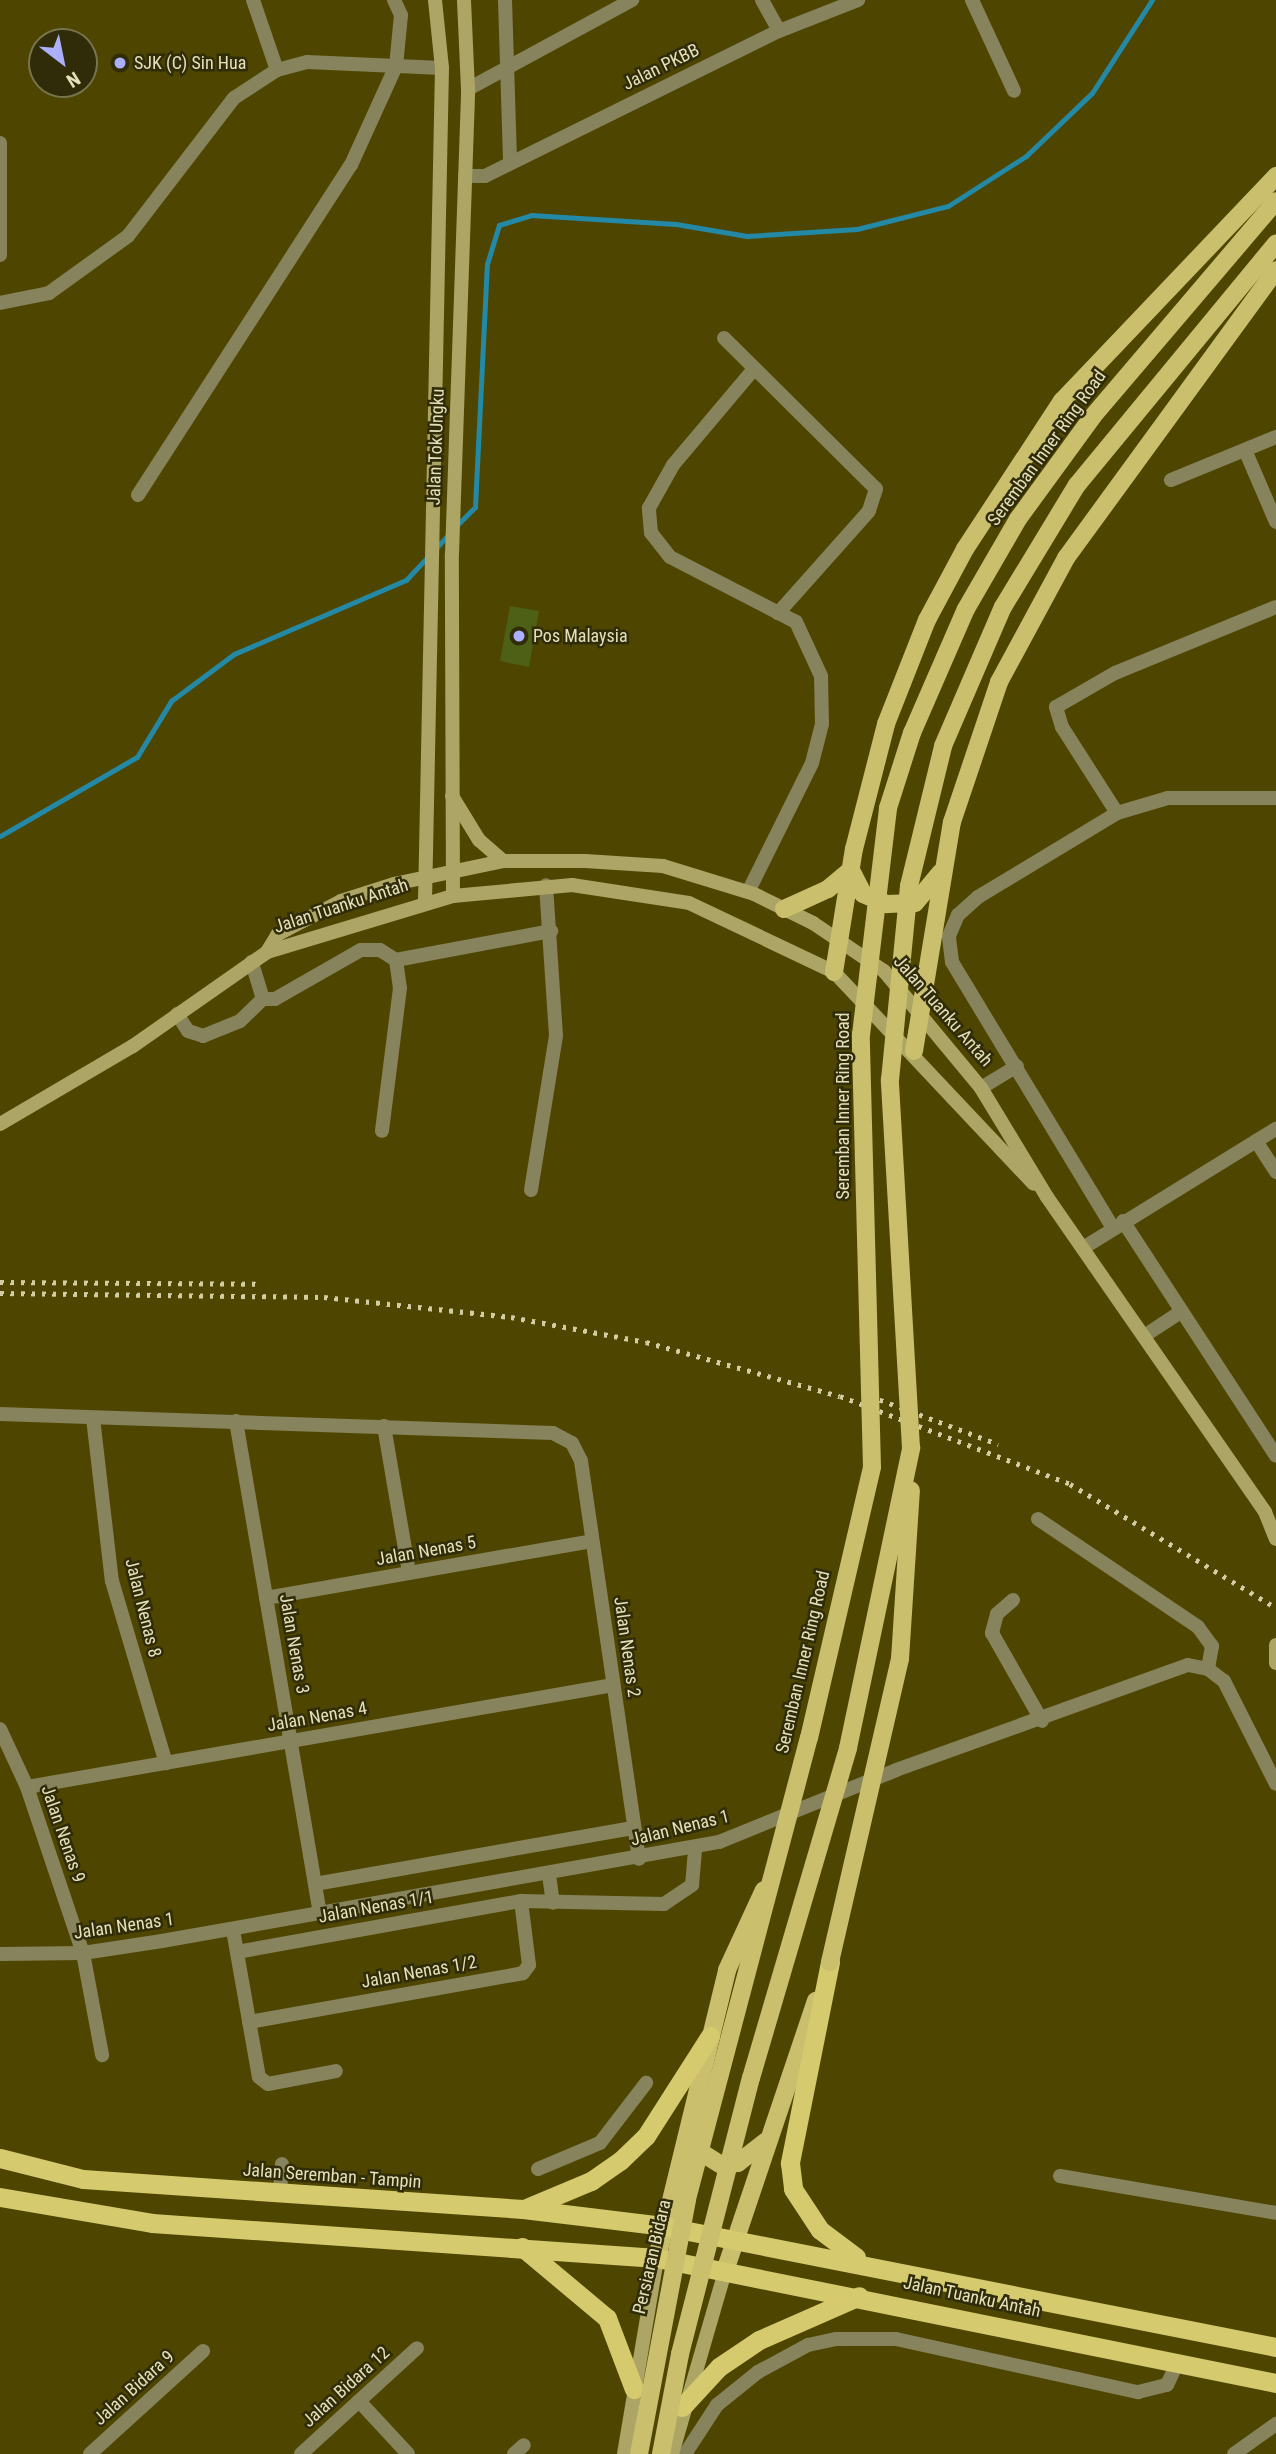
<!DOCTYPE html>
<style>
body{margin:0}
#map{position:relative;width:1276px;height:2454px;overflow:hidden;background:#4e4600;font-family:"Roboto Condensed",sans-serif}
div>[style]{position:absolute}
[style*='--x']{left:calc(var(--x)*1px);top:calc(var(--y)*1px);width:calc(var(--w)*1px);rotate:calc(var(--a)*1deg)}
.stream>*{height:5px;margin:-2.5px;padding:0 2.5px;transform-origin:2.5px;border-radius:2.5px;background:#2389a6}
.building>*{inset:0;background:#4e5f16}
.minor>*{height:14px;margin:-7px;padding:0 7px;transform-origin:7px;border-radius:7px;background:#87835c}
.secondary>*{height:14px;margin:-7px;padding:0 7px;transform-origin:7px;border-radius:7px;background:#ada566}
.primary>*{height:18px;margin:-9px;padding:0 9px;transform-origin:9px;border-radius:9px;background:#c9bf6c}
.trunk>*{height:19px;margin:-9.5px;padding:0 9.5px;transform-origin:9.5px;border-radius:9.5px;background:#d6ca6e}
.rail>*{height:5px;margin-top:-2.5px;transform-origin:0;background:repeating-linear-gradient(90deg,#d3cda3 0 3.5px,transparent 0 10.5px)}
.primary-bridge>*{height:18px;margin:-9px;padding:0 9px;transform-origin:9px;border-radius:9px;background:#c9bf6c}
.dots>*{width:19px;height:19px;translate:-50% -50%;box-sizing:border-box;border:4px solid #302c09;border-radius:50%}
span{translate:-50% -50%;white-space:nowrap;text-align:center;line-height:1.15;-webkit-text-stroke:5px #302c09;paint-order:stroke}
.poi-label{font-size:18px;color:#e5e0ba}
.left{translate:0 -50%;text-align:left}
.street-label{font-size:18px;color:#e5e0ba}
.north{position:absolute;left:28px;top:28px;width:70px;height:70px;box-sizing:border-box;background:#302c09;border:2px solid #787450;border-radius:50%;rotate:148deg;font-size:19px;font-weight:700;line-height:28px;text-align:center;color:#e5e0ba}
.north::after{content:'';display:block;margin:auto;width:24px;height:32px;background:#acaffb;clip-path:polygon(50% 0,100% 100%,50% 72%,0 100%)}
</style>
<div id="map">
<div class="stream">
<div style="--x:456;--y:526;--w:27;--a:-45"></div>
<div style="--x:475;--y:507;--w:243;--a:-87.2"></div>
<div style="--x:487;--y:264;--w:41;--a:-72.9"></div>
<div style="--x:499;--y:225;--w:34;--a:-17"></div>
<div style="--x:531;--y:215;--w:145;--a:3.6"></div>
<div style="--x:676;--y:224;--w:72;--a:9.6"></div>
<div style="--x:747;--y:236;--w:110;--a:-3.6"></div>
<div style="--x:857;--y:229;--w:94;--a:-14.2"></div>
<div style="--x:948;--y:206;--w:93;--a:-32.7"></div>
<div style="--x:1026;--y:156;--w:91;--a:-43.7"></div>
<div style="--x:1092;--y:93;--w:111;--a:-57.2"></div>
<div style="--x:435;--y:549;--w:22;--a:-47"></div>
<div style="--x:0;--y:836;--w:158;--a:-30"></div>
<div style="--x:137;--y:757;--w:66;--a:-58.7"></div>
<div style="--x:171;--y:701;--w:79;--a:-36.7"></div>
<div style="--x:234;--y:654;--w:187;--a:-23.3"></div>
<div style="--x:406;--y:580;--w:33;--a:-47"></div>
</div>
<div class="building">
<div style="clip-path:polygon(510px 606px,539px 611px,529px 667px,500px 661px)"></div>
</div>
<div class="minor">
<div style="--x:253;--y:0;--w:74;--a:71.1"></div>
<div style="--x:505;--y:0;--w:162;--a:88.2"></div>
<div style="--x:762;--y:0;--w:35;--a:61"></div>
<div style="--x:972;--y:0;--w:100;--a:65.2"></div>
<div style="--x:468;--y:89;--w:187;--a:-28.5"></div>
<div style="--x:0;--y:143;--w:112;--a:90"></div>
<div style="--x:465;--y:176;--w:20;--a:0"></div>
<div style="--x:485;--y:176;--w:328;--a:-26.3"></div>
<div style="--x:779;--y:31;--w:85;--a:-21.4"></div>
<div style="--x:0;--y:303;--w:50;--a:-11.5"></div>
<div style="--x:49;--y:293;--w:97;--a:-35.8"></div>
<div style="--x:128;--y:236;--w:174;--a:-52.5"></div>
<div style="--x:234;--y:98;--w:51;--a:-33.1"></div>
<div style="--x:277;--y:70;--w:31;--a:-15"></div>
<div style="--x:307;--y:62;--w:135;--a:2.5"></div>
<div style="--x:724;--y:338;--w:214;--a:44.8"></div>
<div style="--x:876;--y:489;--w:23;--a:108"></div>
<div style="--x:869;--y:511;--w:137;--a:131.7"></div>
<div style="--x:1245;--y:450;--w:78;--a:66.7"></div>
<div style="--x:1171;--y:480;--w:113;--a:-22.3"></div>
<div style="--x:138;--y:495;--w:393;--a:-57.2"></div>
<div style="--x:351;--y:165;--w:109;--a:-65.6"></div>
<div style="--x:396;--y:66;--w:51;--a:-84.4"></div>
<div style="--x:401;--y:15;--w:17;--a:-115"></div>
<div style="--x:1117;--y:813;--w:102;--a:-122.6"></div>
<div style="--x:1062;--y:727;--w:21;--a:-107"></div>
<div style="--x:1056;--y:707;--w:68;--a:-30"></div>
<div style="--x:1115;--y:673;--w:174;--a:-22.3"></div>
<div style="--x:748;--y:892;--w:144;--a:-63.6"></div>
<div style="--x:812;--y:763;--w:40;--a:-75.6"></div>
<div style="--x:822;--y:724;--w:48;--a:-91.2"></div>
<div style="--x:821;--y:676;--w:60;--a:-114.8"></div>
<div style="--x:796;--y:622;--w:142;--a:-152.7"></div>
<div style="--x:670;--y:557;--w:31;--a:-128"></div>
<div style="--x:651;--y:533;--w:25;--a:-95"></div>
<div style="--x:649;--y:508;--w:49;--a:-60.8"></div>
<div style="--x:673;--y:465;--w:124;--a:-49.9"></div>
<div style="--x:396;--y:960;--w:158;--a:-10.6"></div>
<div style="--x:263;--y:999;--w:12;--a:0"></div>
<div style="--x:275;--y:999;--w:99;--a:-29.7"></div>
<div style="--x:361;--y:950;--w:19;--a:0"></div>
<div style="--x:380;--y:950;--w:19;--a:32"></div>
<div style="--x:396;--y:960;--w:28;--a:82"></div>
<div style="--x:400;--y:988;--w:144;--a:97.2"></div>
<div style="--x:177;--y:1014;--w:20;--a:57"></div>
<div style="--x:188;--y:1031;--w:16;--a:18"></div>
<div style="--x:203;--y:1036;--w:40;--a:-22"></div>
<div style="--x:240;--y:1021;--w:32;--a:-44"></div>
<div style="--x:263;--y:999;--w:39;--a:-107"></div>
<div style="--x:981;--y:1088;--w:42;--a:-31.4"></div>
<div style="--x:1256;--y:1141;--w:37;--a:57"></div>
<div style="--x:531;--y:1190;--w:156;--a:-80.8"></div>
<div style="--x:556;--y:1036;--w:151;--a:-93.8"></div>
<div style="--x:1123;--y:1221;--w:280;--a:56.9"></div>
<div style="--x:1113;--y:1228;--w:311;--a:-121.2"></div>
<div style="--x:952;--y:962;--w:26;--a:-97"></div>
<div style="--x:949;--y:936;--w:23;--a:-67"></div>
<div style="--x:958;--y:915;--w:27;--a:-42"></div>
<div style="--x:978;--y:897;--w:162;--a:-31.1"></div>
<div style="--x:1117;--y:813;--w:53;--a:-16.4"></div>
<div style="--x:1168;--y:798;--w:108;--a:0"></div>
<div style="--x:1083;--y:1248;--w:227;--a:-31.7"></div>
<div style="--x:1144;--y:1336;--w:45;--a:-33.3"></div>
<div style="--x:0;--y:1414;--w:553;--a:1.97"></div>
<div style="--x:553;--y:1433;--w:21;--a:28"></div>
<div style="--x:572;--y:1443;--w:20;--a:63"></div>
<div style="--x:581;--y:1461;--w:402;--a:81.7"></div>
<div style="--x:93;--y:1418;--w:164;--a:83.4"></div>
<div style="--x:112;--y:1581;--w:190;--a:73.5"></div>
<div style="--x:236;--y:1421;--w:500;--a:80.33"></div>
<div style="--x:384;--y:1426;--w:149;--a:80.3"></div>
<div style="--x:1038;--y:1519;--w:193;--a:34"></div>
<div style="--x:1198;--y:1627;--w:24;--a:54"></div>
<div style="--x:1212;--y:1646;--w:23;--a:100"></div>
<div style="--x:266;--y:1598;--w:331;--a:-9.9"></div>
<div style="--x:1013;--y:1600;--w:21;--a:139"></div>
<div style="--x:997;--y:1614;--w:20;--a:105"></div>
<div style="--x:992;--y:1633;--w:101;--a:60.4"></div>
<div style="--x:0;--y:1729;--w:64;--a:65"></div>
<div style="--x:27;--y:1787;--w:175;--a:71.4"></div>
<div style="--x:83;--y:1953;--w:104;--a:79.4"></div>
<div style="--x:27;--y:1787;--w:595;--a:-9.87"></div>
<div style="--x:549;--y:1875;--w:28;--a:82"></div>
<div style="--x:315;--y:1884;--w:324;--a:-10"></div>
<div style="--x:233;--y:1930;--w:149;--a:80"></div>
<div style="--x:259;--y:2077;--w:11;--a:38"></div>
<div style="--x:268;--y:2084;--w:69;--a:-10.8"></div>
<div style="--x:237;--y:1952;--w:289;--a:-10.2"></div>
<div style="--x:521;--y:1901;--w:143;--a:1.2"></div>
<div style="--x:664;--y:1904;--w:34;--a:-34"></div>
<div style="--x:692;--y:1885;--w:37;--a:-85"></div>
<div style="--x:0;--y:1954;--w:83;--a:-0.7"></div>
<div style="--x:83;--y:1953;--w:80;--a:-8.6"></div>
<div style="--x:162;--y:1941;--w:566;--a:-10.08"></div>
<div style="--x:719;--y:1842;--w:191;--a:-22.1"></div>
<div style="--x:896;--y:1770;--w:310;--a:-19.8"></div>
<div style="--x:1188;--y:1665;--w:20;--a:11"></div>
<div style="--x:1208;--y:1669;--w:20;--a:37"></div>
<div style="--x:1224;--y:1681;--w:115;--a:63.2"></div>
<div style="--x:249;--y:2022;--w:278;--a:-10.1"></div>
<div style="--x:523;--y:1973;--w:10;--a:-53"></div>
<div style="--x:529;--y:1965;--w:64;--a:-97.1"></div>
<div style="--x:538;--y:2169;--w:67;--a:-22.8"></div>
<div style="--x:600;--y:2143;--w:76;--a:-52.5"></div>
<div style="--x:1060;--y:2176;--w:219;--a:9.7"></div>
<div style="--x:280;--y:2192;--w:28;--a:-86"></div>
<div style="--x:359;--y:2401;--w:72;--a:47.2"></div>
<div style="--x:90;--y:2454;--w:153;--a:-42.3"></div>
<div style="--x:301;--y:2454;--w:157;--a:-42.4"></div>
<div style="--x:514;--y:2454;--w:13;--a:-42"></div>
<div style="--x:685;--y:2454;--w:59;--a:-56.9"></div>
<div style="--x:717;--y:2405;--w:53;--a:-38.8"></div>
<div style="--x:758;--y:2372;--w:57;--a:-28.4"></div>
<div style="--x:808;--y:2345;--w:29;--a:-12"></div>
<div style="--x:836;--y:2339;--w:60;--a:0"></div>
<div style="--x:896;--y:2339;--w:248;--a:12.4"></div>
<div style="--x:1138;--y:2392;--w:30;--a:-14"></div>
<div style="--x:1167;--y:2385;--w:26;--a:-65"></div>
<div style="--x:1234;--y:2454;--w:52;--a:-35.5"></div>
</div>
<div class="secondary">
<div style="--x:452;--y:796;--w:52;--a:58.5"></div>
<div style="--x:479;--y:840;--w:32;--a:41"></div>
<div style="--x:453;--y:896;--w:342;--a:-90.2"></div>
<div style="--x:452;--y:554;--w:465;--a:-88"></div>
<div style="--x:468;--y:89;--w:89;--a:-92.6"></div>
<div style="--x:425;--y:901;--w:833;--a:-88.83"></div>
<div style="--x:442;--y:68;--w:68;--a:-95.9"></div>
<div style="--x:267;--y:952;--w:194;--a:-16.8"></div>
<div style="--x:453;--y:896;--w:120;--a:-5.3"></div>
<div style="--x:572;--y:885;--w:118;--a:8.7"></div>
<div style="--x:689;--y:903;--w:161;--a:25.4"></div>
<div style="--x:834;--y:972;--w:291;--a:46.7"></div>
<div style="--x:0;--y:1124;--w:154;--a:-30.4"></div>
<div style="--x:133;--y:1046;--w:164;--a:-35"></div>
<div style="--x:267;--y:952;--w:21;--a:-59"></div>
<div style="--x:278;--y:934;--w:71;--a:-27.6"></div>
<div style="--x:341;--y:901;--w:56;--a:-17.8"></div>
<div style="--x:394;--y:884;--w:111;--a:-11.9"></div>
<div style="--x:503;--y:861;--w:82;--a:0"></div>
<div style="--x:585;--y:861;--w:78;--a:3.7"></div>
<div style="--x:663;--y:866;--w:95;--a:17.1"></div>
<div style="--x:754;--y:894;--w:66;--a:26.2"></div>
<div style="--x:813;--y:923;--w:86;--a:34.1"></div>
<div style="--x:884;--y:971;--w:152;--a:50.3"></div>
<div style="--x:981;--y:1088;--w:127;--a:58.8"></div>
<div style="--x:1047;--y:1197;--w:383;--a:55.3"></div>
<div style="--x:1265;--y:1512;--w:29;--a:68"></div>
<div style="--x:1276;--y:1645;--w:18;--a:90"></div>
<div style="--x:624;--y:2454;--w:199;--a:-80.4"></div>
<div style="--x:672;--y:2454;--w:191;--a:-73.8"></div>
</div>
<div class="primary">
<div style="--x:912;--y:733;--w:135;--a:-66.5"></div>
<div style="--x:966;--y:609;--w:104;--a:-60"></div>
<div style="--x:1018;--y:519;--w:127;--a:-53.9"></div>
<div style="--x:1093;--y:416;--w:282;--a:-49.6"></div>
<div style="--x:943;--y:746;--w:151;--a:-66.7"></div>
<div style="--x:1003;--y:607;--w:143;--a:-58.8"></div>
<div style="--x:1077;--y:485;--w:313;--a:-50.5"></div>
<div style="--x:784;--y:909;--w:48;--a:-24.4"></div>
<div style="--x:828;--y:889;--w:30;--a:-40"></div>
<div style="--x:851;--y:870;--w:27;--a:63"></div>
<div style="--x:863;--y:894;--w:26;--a:23"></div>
<div style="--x:887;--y:904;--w:28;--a:-2"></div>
<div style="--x:915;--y:903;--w:40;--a:-50"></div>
<div style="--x:834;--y:972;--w:125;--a:-80.8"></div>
<div style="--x:854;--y:849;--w:129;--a:-75.6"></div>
<div style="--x:886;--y:724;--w:112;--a:-68.5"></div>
<div style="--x:927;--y:620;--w:81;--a:-61.8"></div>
<div style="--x:965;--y:549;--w:177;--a:-56.8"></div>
<div style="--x:1062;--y:401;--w:311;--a:-46.4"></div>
<div style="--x:914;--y:1051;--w:232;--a:-80.6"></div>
<div style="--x:952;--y:822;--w:148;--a:-71.4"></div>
<div style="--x:999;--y:682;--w:141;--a:-61.6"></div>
<div style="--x:1066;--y:558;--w:356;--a:-53.9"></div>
<div style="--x:691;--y:2146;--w:34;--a:32"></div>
<div style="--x:720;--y:2164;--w:18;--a:-3"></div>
<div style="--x:738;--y:2163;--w:34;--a:-38"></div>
<div style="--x:657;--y:2258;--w:296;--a:-76.3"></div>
<div style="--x:727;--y:1970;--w:88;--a:-65.2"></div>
<div style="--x:725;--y:2271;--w:285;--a:-71.4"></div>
</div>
<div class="trunk">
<div style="--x:830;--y:1962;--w:205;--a:101.3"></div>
<div style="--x:790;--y:2163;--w:26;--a:83"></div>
<div style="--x:793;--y:2189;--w:49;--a:56.6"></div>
<div style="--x:820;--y:2230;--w:45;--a:36.9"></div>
<div style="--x:0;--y:2158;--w:86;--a:14.2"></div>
<div style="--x:83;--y:2179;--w:441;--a:3.9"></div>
<div style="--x:523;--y:2209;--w:141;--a:6.9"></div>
<div style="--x:663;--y:2226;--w:625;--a:11.17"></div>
<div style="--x:0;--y:2197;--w:154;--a:9.7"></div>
<div style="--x:152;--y:2223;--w:506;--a:3.96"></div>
<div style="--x:657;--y:2258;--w:631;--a:11.42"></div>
<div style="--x:524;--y:2209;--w:73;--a:-22.7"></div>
<div style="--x:591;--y:2181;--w:35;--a:-35"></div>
<div style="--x:620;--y:2161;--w:36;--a:-44"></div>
<div style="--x:646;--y:2136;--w:119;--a:-57.4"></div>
<div style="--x:522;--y:2247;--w:111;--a:39.9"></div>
<div style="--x:607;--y:2318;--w:76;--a:69.2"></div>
<div style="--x:682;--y:2407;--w:54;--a:-47.2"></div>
<div style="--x:719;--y:2367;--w:48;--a:-34"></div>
<div style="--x:759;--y:2340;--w:109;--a:-23.7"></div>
</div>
<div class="rail">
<div style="--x:0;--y:1282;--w:256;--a:0.4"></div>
<div style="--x:0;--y:1293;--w:324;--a:0.7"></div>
<div style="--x:324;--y:1297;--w:188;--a:6.1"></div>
<div style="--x:511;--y:1317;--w:137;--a:10.5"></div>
<div style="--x:646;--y:1342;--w:201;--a:15.6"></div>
<div style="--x:840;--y:1396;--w:246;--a:20.9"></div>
<div style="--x:1070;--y:1484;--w:240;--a:31"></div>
<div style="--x:870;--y:1396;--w:137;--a:20.6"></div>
</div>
<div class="primary-bridge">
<div style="--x:830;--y:1962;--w:311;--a:-77"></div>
<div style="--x:900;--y:1659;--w:169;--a:-86.3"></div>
<div style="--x:639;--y:2454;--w:259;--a:-79.3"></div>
<div style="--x:687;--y:2199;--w:477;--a:-75.2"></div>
<div style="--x:809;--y:1738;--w:278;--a:-76.9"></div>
<div style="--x:872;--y:1467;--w:432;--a:-91.5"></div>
<div style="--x:861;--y:1035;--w:229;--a:-83.2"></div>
<div style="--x:888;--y:808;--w:79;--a:-72.3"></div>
<div style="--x:661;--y:2454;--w:102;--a:-79.2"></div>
<div style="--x:680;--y:2354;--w:285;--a:-75.6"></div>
<div style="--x:751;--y:2078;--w:344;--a:-73.6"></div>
<div style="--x:848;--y:1748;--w:307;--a:-78.1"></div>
<div style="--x:911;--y:1448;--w:369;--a:-93.3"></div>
<div style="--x:890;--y:1080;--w:195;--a:-84.4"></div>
<div style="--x:909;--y:886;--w:144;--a:-76.3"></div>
</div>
<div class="dots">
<div style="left:120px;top:63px;background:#acaffb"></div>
<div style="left:519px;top:636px;background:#acaffb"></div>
</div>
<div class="poi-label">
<span class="left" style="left:134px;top:63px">SJK (C) Sin Hua</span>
<span class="left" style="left:533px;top:636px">Pos Malaysia</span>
</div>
<div class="street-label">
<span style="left:661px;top:67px;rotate:-26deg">Jalan PKBB</span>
<span style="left:436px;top:447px;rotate:-88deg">Jalan Tok Ungku</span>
<span style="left:1047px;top:448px;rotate:-54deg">Seremban Inner Ring Road</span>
<span style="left:341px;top:906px;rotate:-18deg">Jalan Tuanku Antah</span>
<span style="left:943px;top:1011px;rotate:49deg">Jalan Tuanku Antah</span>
<span style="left:843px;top:1106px;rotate:-90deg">Seremban Inner Ring Road</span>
<span style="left:426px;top:1551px;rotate:-10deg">Jalan Nenas 5</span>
<span style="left:143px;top:1608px;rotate:76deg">Jalan Nenas 8</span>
<span style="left:294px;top:1644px;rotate:80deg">Jalan Nenas 3</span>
<span style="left:627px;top:1647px;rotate:82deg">Jalan Nenas 2</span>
<span style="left:803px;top:1662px;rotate:-77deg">Seremban Inner Ring Road</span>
<span style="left:317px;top:1717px;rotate:-10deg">Jalan Nenas 4</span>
<span style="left:680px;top:1828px;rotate:-14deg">Jalan Nenas 1</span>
<span style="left:63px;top:1834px;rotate:71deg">Jalan Nenas 9</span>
<span style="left:376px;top:1907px;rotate:-10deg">Jalan Nenas 1/1</span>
<span style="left:124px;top:1926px;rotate:-8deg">Jalan Nenas 1</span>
<span style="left:419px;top:1972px;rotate:-10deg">Jalan Nenas 1/2</span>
<span style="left:332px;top:2176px;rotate:4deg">Jalan Seremban - Tampin</span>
<span style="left:652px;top:2257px;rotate:-77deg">Persiaran Bidara</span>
<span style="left:972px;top:2297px;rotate:12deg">Jalan Tuanku Antah</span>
<span style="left:346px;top:2387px;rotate:-42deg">Jalan Bidara 12</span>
<span style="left:134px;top:2388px;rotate:-42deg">Jalan Bidara 9</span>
</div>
<div class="north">N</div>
</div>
